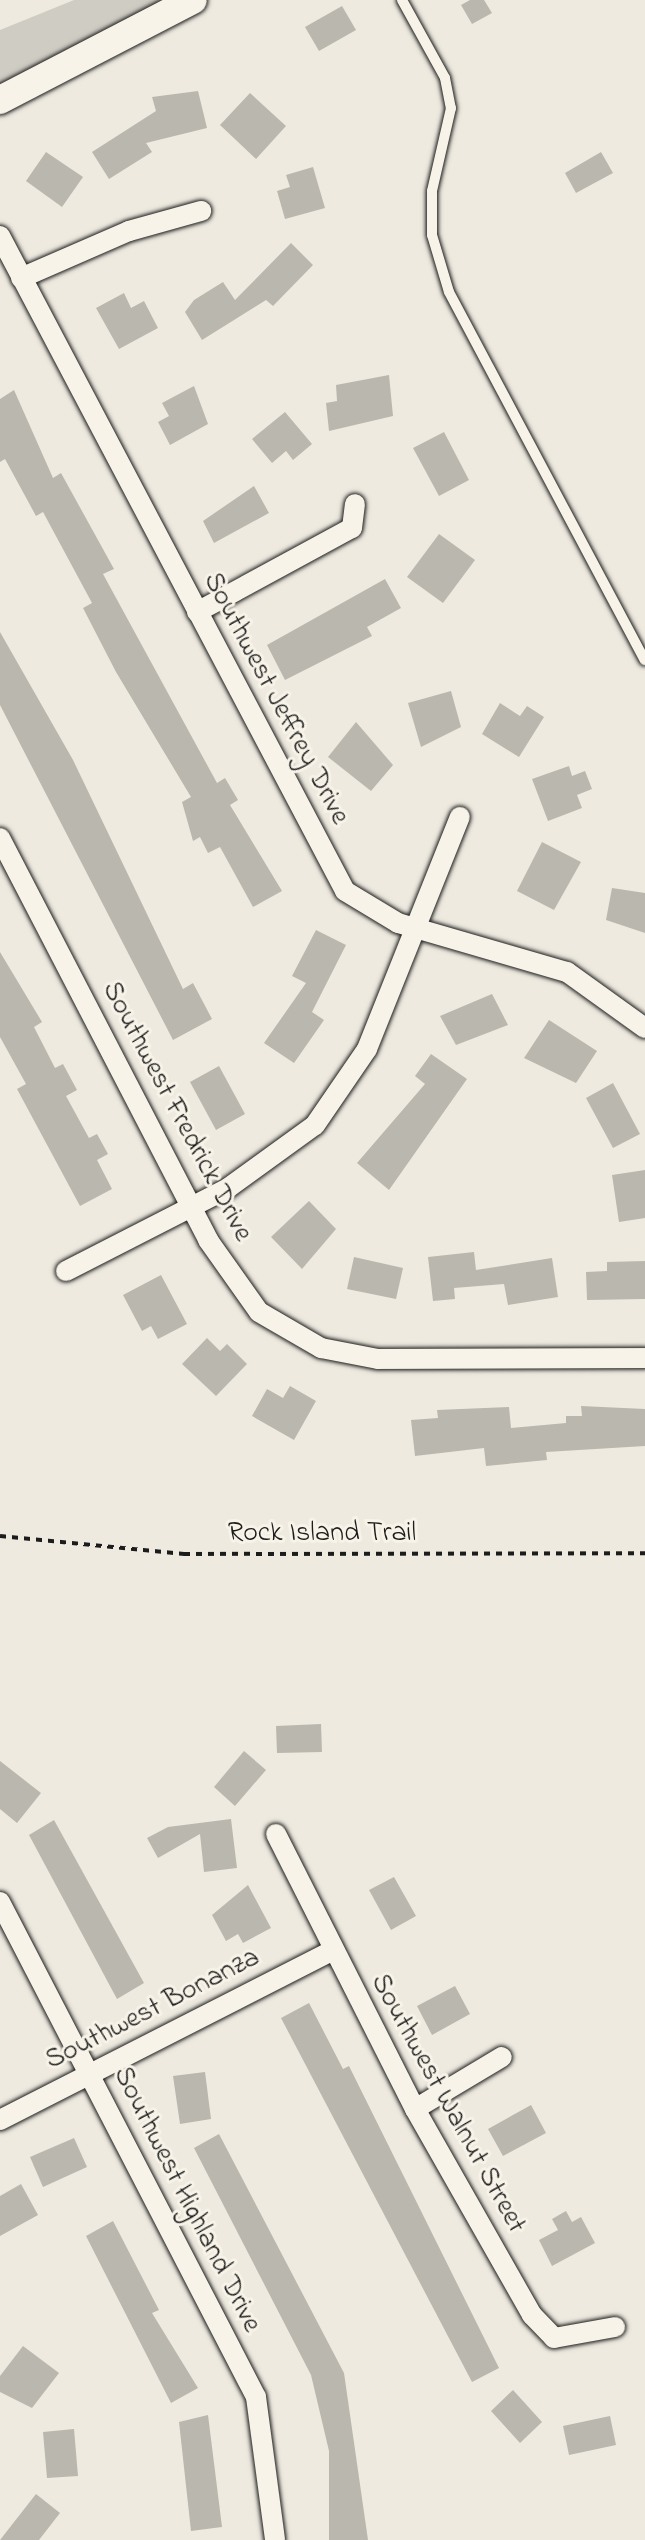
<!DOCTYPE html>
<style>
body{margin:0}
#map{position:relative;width:645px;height:2540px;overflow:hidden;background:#eeeae0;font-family:"Indie Flower",sans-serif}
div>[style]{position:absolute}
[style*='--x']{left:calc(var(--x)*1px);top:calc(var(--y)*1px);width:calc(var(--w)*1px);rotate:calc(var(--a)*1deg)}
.green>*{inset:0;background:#cfccc3}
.building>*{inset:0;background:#bab7af}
.path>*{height:4px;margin-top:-2px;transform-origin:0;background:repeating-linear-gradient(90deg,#1c1c1c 0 6px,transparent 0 12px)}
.roads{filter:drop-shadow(0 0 2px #1c1c1c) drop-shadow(0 0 2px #1c1c1c)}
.lane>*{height:10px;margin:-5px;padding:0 5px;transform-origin:5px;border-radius:5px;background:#f7f3e8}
.street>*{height:20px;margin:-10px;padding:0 10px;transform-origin:10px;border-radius:10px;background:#f7f3e8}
.secondary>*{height:28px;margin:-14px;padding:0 14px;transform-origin:14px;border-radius:14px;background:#f7f3e8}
span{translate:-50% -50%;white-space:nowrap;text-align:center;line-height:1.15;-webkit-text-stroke:6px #f7f3e8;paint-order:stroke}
.street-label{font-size:28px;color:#1c1c1c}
</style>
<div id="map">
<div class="green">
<div style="clip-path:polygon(74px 0,165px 0,0 86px,0 30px)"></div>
</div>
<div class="building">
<div style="clip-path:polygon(470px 0,484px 0,492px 13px,472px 24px,461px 5px)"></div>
<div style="clip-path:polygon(342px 6px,356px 30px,319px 51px,305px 27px)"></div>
<div style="clip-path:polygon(198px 91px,207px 128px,146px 143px,152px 152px,109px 179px,92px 152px,156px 111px,152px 97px)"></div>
<div style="clip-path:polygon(250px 93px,286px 126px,256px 159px,220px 125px)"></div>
<div style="clip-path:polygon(46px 152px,83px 177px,62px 207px,26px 181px)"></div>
<div style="clip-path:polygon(601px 152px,613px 173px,576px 193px,565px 173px)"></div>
<div style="clip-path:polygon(313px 167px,325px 208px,285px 219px,277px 191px,290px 187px,286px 175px)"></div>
<div style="clip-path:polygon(291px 243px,313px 265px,273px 306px,266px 300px,202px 340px,185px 312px,194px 300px,223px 282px,235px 300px)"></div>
<div style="clip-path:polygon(124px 293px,131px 308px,144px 301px,158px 328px,119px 349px,96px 308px)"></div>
<div style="clip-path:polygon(389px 375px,393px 416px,329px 431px,326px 403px,337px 401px,336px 385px)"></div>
<div style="clip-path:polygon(194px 386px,208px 424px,170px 445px,158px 422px,169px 416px,162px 403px)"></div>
<div style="clip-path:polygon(14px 390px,53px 478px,61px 473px,114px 569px,103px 574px,217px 783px,225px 778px,238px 800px,230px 805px,282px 891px,253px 907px,220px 847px,208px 853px,200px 837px,193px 841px,182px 802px,191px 797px,116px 672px,83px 608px,92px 603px,43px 512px,36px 516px,5px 459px,0 462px,0 399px)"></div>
<div style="clip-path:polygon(285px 412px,312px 444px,293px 460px,286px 451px,272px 463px,252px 439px)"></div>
<div style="clip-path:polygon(444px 432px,469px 480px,439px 496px,413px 448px)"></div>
<div style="clip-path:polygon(254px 486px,269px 513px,214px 543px,203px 521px)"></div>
<div style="clip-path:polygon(439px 534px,475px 560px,443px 603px,407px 577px)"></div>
<div style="clip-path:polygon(385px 579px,401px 608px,367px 627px,372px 636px,285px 680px,267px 645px)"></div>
<div style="clip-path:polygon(0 632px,73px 760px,183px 989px,193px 983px,212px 1019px,173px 1040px,0 705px)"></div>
<div style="clip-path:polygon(451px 691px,461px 727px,421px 747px,408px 703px)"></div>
<div style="clip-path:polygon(500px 703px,520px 716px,527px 706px,544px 717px,519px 757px,482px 734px)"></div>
<div style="clip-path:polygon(356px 722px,393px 765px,371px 791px,328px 757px)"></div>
<div style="clip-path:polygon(569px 766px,572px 776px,585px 771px,592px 789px,577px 795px,582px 808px,548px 821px,532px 779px)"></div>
<div style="clip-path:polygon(542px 842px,581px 862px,554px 910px,517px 891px)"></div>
<div style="clip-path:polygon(612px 888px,645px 893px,645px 933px,606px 920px)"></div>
<div style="clip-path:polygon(316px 930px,346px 945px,312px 1012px,324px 1020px,294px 1063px,264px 1043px,306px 983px,292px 976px)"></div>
<div style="clip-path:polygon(0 952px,42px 1022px,34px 1027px,55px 1068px,63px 1064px,77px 1090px,66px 1096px,89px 1138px,97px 1134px,108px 1154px,97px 1160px,112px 1189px,80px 1206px,17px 1089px,26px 1084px,0 1037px)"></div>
<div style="clip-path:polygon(492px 994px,508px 1025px,456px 1045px,440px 1016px)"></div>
<div style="clip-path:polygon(549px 1020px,597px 1051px,576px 1083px,524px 1058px)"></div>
<div style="clip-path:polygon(431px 1054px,467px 1079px,389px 1190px,357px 1163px,425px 1084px,415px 1076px)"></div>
<div style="clip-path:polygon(219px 1066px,245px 1114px,216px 1130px,190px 1082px)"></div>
<div style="clip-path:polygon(613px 1083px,640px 1134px,613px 1148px,586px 1098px)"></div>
<div style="clip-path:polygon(645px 1170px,645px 1218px,619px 1222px,612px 1175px)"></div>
<div style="clip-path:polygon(309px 1201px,336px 1229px,302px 1269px,271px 1237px)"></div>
<div style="clip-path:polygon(474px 1252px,476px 1270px,552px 1258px,558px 1297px,508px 1305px,504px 1284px,454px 1288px,455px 1299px,433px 1301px,428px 1257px)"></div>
<div style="clip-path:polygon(354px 1257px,403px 1268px,396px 1299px,347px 1289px)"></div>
<div style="clip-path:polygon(645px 1261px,645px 1299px,587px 1300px,586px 1272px,607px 1271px,607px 1262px)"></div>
<div style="clip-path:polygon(161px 1275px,187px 1324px,158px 1339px,151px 1326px,142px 1331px,123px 1295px)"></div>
<div style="clip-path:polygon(207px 1338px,220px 1351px,227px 1344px,247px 1364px,216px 1396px,182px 1364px)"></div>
<div style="clip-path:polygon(290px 1386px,316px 1401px,294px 1440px,252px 1416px,267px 1389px,283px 1398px)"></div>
<div style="clip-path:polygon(581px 1406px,645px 1409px,645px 1446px,546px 1452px,547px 1460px,486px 1466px,484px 1448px,415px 1456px,411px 1420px,438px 1418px,437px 1410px,509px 1407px,511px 1428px,566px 1423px,566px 1416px,582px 1416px)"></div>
<div style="clip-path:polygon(321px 1724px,322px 1752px,277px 1753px,276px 1726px)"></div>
<div style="clip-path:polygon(244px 1751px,266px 1770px,235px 1806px,214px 1787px)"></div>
<div style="clip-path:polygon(0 1761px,41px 1793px,17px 1823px,0 1809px)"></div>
<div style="clip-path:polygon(231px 1819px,237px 1868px,204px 1872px,200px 1834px,158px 1858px,147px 1838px,168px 1827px)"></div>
<div style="clip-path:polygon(54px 1820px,144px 1983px,117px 1999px,29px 1835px)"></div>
<div style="clip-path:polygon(394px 1877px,416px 1916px,391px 1930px,369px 1890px)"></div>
<div style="clip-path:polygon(248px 1885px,271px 1928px,243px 1943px,238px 1934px,226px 1941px,212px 1915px)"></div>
<div style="clip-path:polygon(455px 1986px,470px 2014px,432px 2035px,417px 2006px)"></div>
<div style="clip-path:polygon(309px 2003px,343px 2069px,349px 2066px,499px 2368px,472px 2382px,281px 2018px)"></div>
<div style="clip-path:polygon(205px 2072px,211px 2119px,180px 2124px,173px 2076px)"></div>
<div style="clip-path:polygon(531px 2105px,546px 2133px,503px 2156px,488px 2129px)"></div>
<div style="clip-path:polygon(219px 2134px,344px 2373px,368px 2540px,329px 2540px,329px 2451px,311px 2375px,194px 2148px)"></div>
<div style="clip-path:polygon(74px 2138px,87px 2167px,43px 2187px,30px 2157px)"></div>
<div style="clip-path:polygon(21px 2184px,38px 2215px,0 2236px,0 2196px)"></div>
<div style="clip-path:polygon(566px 2211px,572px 2222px,581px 2217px,595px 2243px,552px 2266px,539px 2240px,558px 2230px,552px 2219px)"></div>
<div style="clip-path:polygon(113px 2221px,159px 2310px,152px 2313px,198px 2388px,171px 2403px,86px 2236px)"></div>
<div style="clip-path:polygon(23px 2346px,59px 2373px,32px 2408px,0 2392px,0 2376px)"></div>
<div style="clip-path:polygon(513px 2390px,542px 2422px,520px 2443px,491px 2411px)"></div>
<div style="clip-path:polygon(208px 2415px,222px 2527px,191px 2531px,179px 2422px)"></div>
<div style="clip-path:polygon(610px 2416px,616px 2445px,569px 2455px,563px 2426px)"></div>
<div style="clip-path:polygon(74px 2429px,78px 2476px,47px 2478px,43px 2432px)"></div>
<div style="clip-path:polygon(36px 2494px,60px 2513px,39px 2540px,0 2540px)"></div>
</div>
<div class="path">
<div style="--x:0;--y:1536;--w:185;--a:5.6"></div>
<div style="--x:184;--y:1554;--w:461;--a:-0.1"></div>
</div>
<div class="roads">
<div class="lane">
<div style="--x:402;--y:0;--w:89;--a:61.1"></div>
<div style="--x:445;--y:78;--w:31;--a:79"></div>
<div style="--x:451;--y:108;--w:85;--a:102.9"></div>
<div style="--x:432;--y:191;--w:44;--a:90"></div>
<div style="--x:432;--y:235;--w:59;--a:73.4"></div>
<div style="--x:449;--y:292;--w:417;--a:62"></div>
</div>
<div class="street">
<div style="--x:0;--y:236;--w:740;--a:62.22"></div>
<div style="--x:345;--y:891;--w:62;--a:31.1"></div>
<div style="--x:398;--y:923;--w:176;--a:16.2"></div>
<div style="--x:567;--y:972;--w:96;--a:35.7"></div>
<div style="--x:21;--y:278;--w:118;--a:-23.5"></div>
<div style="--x:129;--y:231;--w:75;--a:-15.5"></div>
<div style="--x:197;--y:612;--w:176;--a:-28.5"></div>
<div style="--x:352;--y:528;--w:24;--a:-83"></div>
<div style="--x:0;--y:838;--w:453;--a:62.6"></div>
<div style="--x:208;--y:1240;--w:88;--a:54.7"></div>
<div style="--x:259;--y:1312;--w:72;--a:30.1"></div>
<div style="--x:321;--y:1348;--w:58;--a:10.9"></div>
<div style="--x:378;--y:1359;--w:267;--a:-0.2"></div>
<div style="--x:66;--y:1271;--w:182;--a:-27.1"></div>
<div style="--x:228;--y:1188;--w:107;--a:-35.9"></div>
<div style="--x:315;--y:1125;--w:92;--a:-55.6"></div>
<div style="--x:367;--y:1049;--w:250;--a:-68.2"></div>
<div style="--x:276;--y:1834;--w:308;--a:63.2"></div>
<div style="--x:415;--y:2109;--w:237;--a:60.4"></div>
<div style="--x:532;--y:2315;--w:32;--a:46"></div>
<div style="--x:554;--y:2338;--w:62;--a:-10.2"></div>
<div style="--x:0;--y:1902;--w:557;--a:62.65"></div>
<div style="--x:256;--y:2397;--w:144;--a:82.4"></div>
<div style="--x:415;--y:2109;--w:101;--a:-30.9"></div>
<div style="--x:0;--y:2120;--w:373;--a:-27"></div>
</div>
<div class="secondary">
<div style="--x:0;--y:100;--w:217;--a:-27.4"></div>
</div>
</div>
<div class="street-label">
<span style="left:275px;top:699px;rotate:62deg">Southwest Jeffrey Drive</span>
<span style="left:176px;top:1112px;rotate:62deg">Southwest Fredrick Drive</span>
<span style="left:322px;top:1534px">Rock Island Trail</span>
<span style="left:153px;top:2010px;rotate:-27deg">Southwest Bonanza</span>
<span style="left:447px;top:2104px;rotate:61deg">Southwest Walnut Street</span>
<span style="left:186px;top:2200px;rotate:63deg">Southwest Highland Drive</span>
</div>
</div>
